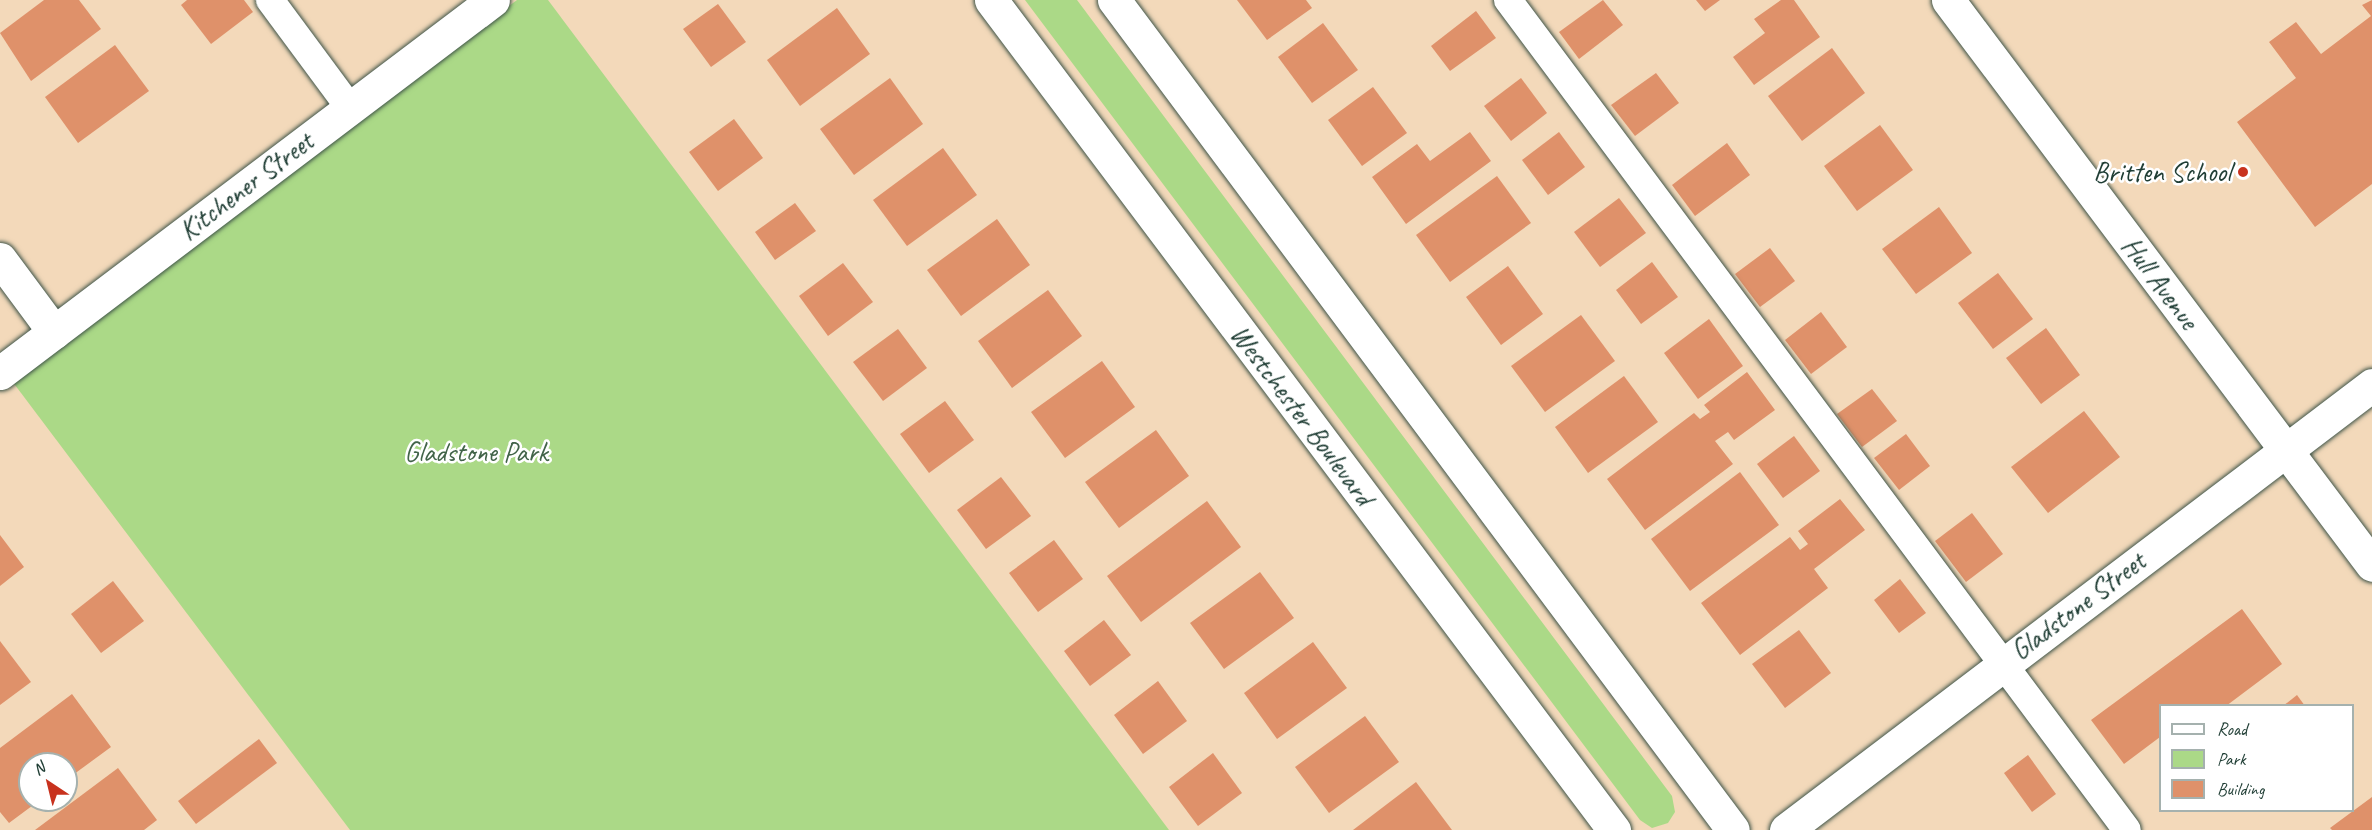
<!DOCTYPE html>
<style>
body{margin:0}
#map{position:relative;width:2372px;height:830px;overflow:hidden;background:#f3d9ba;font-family:Caveat,sans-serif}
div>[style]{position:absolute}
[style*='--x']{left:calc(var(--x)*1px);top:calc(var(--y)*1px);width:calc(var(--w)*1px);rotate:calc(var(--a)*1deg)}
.green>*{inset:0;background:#abd987}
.building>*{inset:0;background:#df916a}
.roads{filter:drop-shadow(0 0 2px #3f5448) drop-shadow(0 0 2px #3f5448)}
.service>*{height:28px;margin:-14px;padding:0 14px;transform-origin:14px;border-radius:14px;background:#fff}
.minor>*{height:33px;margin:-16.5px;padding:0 16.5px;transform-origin:16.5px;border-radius:16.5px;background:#fff}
.tertiary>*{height:33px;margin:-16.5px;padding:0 16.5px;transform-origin:16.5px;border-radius:16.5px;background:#fff}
.dots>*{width:16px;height:16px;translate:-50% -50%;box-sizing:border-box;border:3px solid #fff;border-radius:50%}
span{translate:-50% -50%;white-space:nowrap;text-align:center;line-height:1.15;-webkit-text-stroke:5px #fff;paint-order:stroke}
.poi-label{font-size:28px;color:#1f3d34}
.right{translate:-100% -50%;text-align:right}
.street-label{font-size:28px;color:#1f3d34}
.park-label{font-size:28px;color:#426449}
.legend{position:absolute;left:2159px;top:704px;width:195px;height:108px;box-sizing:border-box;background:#fff;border:2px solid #a5b1ae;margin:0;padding:8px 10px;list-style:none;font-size:18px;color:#1f3d34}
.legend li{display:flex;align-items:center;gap:12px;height:30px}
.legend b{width:30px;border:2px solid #a5b1ae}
.north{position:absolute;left:18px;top:752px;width:60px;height:60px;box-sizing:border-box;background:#fff;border:2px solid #a5b1ae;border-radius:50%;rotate:325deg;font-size:16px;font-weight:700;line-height:24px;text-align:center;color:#1f3d34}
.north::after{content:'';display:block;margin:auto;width:21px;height:27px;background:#c8321e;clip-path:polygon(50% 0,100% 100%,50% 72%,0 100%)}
</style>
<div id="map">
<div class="green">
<div style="clip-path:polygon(517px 0,548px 0,1169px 830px,350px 830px,12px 381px)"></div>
<div style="clip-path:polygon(1025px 0,1077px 0,1672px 796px,1675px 812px,1668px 823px,1652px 828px,1640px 820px)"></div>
</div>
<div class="building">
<div style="clip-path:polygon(44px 0,79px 0,101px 29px,31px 81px,0 33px)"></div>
<div style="clip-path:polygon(187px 0,244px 0,253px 12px,211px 44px,181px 5px)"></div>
<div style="clip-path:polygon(1237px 0,1306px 0,1312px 8px,1267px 40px)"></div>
<div style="clip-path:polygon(1603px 0,1623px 25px,1579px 59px,1559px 32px)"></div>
<div style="clip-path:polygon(1696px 0,1720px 0,1705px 11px)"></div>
<div style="clip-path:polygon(1781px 0,1794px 0,1820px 37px,1754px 85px,1733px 57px,1765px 33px,1754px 19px)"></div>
<div style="clip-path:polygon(2372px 0,2372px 184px,2315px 227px,2237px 122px,2296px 78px,2269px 42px,2296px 22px,2321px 54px,2371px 16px,2362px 5px)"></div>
<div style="clip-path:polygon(718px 4px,746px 42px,711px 67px,683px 29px)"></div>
<div style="clip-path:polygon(837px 8px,870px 54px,800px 106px,767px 60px)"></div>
<div style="clip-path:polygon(1476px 11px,1496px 38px,1450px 71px,1431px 46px)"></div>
<div style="clip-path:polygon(1323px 23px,1358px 70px,1312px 103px,1278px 57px)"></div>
<div style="clip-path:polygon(115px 45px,149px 91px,78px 143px,45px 97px)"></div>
<div style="clip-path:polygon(1832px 48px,1865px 93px,1802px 141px,1768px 96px)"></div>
<div style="clip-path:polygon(1656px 73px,1679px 103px,1635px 136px,1611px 105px)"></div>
<div style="clip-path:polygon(890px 78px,923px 124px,854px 175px,820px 129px)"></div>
<div style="clip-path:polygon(1521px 78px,1547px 113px,1511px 141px,1484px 106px)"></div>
<div style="clip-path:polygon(1373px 87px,1407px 133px,1362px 166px,1328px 120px)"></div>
<div style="clip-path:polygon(734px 119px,763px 158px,718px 191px,689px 152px)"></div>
<div style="clip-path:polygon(1880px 125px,1913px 170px,1857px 211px,1824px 166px)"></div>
<div style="clip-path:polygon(1470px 132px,1491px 161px,1406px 224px,1372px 177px,1417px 144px,1430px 161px)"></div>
<div style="clip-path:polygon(1559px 132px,1585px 167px,1548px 195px,1522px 160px)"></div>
<div style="clip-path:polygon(1727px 143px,1750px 175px,1695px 216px,1672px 185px)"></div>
<div style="clip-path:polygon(943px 148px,977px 195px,907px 246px,873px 200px)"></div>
<div style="clip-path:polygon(1497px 176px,1531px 223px,1450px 282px,1416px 235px)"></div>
<div style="clip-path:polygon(1619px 198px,1646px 233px,1600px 267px,1574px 232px)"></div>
<div style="clip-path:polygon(795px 203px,816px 231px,775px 260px,755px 232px)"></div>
<div style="clip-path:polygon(1939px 207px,1972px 253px,1916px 294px,1882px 249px)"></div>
<div style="clip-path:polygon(997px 219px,1030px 265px,961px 316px,927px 270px)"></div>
<div style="clip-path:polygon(1770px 248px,1795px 281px,1760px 307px,1735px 274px)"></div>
<div style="clip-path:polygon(1652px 262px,1678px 297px,1641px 324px,1616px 290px)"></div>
<div style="clip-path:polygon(843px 263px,873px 302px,828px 336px,799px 296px)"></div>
<div style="clip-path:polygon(1508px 266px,1543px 314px,1501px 345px,1466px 297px)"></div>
<div style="clip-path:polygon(1998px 273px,2033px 319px,1993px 349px,1958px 303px)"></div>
<div style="clip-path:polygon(1048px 290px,1082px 336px,1012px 388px,978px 341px)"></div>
<div style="clip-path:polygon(1821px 312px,1847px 347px,1811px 374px,1785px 340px)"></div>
<div style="clip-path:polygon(1581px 315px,1615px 361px,1545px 412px,1511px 366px)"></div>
<div style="clip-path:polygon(1709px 319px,1743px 366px,1698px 399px,1664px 353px)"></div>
<div style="clip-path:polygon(2046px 328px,2080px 375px,2041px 404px,2006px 358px)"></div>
<div style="clip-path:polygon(898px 329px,927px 368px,883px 401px,853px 362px)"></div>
<div style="clip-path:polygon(1102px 361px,1135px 407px,1065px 458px,1031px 412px)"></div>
<div style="clip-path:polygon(1747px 372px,1775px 410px,1734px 440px,1728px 432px,1715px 441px,1733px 464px,1645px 530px,1607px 479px,1694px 413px,1700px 419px,1710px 412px,1704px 405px)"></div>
<div style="clip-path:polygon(1624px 376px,1658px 422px,1588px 473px,1555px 427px)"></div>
<div style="clip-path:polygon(1872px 389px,1897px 421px,1862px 447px,1837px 414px)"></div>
<div style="clip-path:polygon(945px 401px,974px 440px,929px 473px,900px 434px)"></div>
<div style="clip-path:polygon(2084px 411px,2120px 457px,2048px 513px,2011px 467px)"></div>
<div style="clip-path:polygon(1156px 430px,1189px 476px,1119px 528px,1085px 482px)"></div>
<div style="clip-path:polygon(1906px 434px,1930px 466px,1899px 490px,1874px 458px)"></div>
<div style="clip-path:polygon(1794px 436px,1820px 471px,1783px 498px,1757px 464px)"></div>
<div style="clip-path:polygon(1740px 472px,1779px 525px,1690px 591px,1651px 539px)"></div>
<div style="clip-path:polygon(1001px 477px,1031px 516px,986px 549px,957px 510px)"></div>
<div style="clip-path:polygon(1840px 499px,1865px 530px,1814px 569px,1828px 588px,1740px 655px,1701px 603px,1790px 537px,1800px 550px,1808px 544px,1798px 531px)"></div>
<div style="clip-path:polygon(1207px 501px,1241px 547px,1141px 622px,1107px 576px)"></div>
<div style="clip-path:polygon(1972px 513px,2003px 554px,1966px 582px,1935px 541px)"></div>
<div style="clip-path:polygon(0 535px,24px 567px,0 586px)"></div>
<div style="clip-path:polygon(1054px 540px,1083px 579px,1038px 612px,1009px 573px)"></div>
<div style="clip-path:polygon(1260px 572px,1294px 618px,1224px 669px,1190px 623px)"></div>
<div style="clip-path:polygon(1900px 579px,1926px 613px,1899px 633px,1874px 600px)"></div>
<div style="clip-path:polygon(113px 581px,144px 621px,101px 653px,71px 614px)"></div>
<div style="clip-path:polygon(2242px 609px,2282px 664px,2226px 706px,2160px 706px,2160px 737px,2124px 764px,2091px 720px)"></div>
<div style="clip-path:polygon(1104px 620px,1131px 655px,1090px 686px,1064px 651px)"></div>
<div style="clip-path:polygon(1799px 630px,1831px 673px,1785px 708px,1752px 664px)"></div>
<div style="clip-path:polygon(0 641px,31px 682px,0 705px)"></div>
<div style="clip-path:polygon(1313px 642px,1347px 688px,1277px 739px,1244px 693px)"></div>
<div style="clip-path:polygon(1158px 681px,1187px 721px,1143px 754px,1114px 715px)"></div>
<div style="clip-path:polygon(72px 694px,111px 747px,66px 780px,66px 764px,30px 764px,30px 800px,40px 800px,9px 823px,0 812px,0 748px)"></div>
<div style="clip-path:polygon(2297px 695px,2305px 706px,2283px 706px)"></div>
<div style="clip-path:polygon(1365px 716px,1399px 762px,1329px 813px,1295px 767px)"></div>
<div style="clip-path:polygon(259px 739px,277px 763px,196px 824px,178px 801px)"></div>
<div style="clip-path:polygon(1213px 753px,1242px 793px,1198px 826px,1169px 787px)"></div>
<div style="clip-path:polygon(2028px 755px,2056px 794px,2032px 812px,2004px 773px)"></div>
<div style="clip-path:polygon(118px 768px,157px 820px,144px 830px,35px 830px)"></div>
<div style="clip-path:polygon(1416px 782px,1452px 830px,1353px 830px)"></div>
<div style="clip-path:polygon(2372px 797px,2372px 830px,2332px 830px,2330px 828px)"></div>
</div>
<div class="roads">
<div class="service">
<div style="--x:270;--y:0;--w:134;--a:53.5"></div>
<div style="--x:1508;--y:0;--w:1035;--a:53.29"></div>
</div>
<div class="minor">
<div style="--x:1948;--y:0;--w:706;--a:53.11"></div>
<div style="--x:0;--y:259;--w:91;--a:53.5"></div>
<div style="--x:0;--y:373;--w:618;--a:-37.11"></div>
<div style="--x:1786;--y:830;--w:736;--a:-37.21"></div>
</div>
<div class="tertiary">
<div style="--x:991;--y:0;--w:1038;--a:53.11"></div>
<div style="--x:1114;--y:0;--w:1035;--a:53.29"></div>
</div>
</div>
<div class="dots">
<div style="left:2243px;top:172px;background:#c8321e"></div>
</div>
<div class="poi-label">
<span class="right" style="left:2231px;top:172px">Britten School</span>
</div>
<div class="street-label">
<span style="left:246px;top:186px;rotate:-37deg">Kitchener Street</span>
<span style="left:2160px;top:283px;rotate:53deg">Hull Avenue</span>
<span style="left:1302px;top:415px;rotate:53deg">Westchester Boulevard</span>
<span style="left:2078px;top:606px;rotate:-37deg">Gladstone Street</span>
</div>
<div class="park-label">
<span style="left:476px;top:452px">Gladstone Park</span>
</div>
<ul class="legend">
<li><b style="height:8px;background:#fff"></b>Road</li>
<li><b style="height:16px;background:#abd987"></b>Park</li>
<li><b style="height:16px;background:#df916a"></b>Building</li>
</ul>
<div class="north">N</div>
</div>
